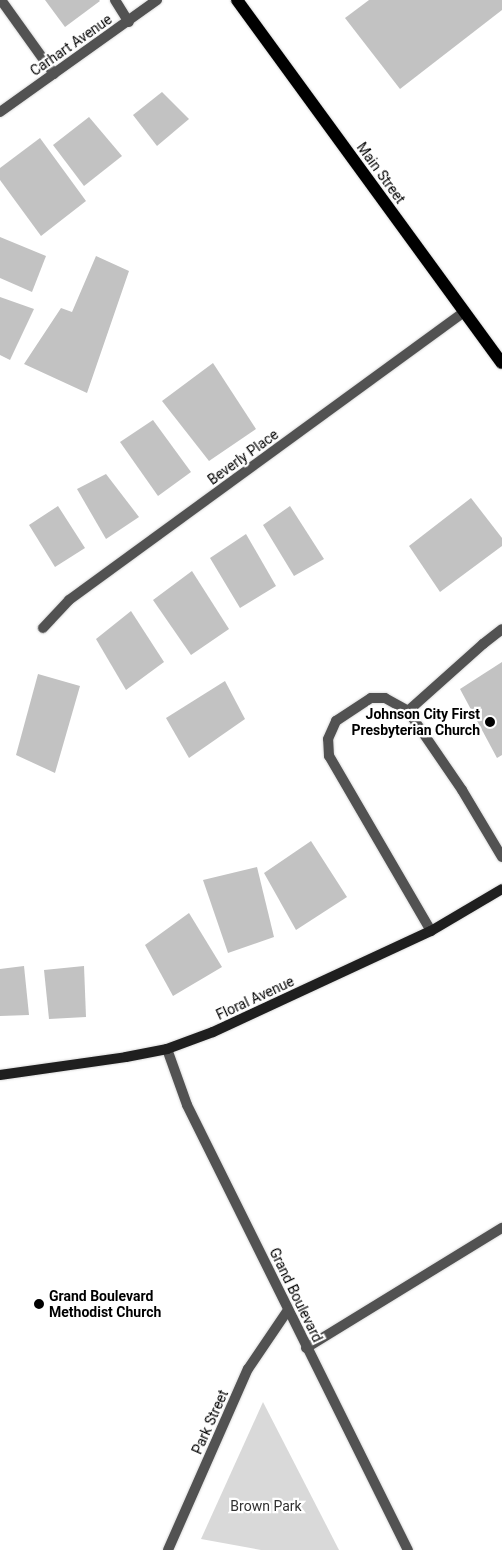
<!DOCTYPE html>
<style>
body{margin:0}
#map{position:relative;width:502px;height:1550px;overflow:hidden;background:#fff;font-family:Roboto,sans-serif}
div>[style]{position:absolute}
[style*='--x']{left:calc(var(--x)*1px);top:calc(var(--y)*1px);width:calc(var(--w)*1px);rotate:calc(var(--a)*1deg)}
.green>*{inset:0;background:#d9d9d9}
.building>*{inset:0;background:#c2c2c2}
.roads{filter:drop-shadow(0 0 1px #dbdbdb) drop-shadow(0 0 1px #dbdbdb)}
.lane>*{height:10px;margin:-5px;padding:0 5px;transform-origin:5px;border-radius:5px;background:#525252}
.street>*{height:10px;margin:-5px;padding:0 5px;transform-origin:5px;border-radius:5px;background:#525252}
.secondary>*{height:10px;margin:-5px;padding:0 5px;transform-origin:5px;border-radius:5px;background:#1f1f1f}
.primary>*{height:12px;margin:-6px;padding:0 6px;transform-origin:6px;border-radius:6px;background:#000}
.dots>*{width:14px;height:14px;translate:-50% -50%;box-sizing:border-box;border:2px solid #fff;border-radius:50%}
span{translate:-50% -50%;white-space:nowrap;text-align:center;line-height:1.15;-webkit-text-stroke:4.5px #fff;paint-order:stroke}
.street-label{font-size:14px;color:#000}
.poi-label{font-size:14px;color:#000;font-weight:700}
.right{translate:-100% -50%;text-align:right}
.left{translate:0 -50%;text-align:left}
.park-label{font-size:14px;color:#303030}
</style>
<div id="map">
<div class="green">
<div style="clip-path:polygon(263px 1402px,339px 1550px,261px 1550px,201px 1539px)"></div>
</div>
<div class="building">
<div style="clip-path:polygon(45px 0,99px 0,100px 1px,65px 27px)"></div>
<div style="clip-path:polygon(369px 0,502px 0,502px 10px,400px 89px,345px 18px)"></div>
<div style="clip-path:polygon(162px 92px,189px 119px,157px 146px,133px 115px)"></div>
<div style="clip-path:polygon(89px 117px,122px 156px,84px 186px,53px 145px)"></div>
<div style="clip-path:polygon(40px 138px,86px 201px,41px 236px,0 180px,0 168px)"></div>
<div style="clip-path:polygon(0 237px,46px 256px,32px 292px,0 278px)"></div>
<div style="clip-path:polygon(96px 256px,129px 271px,87px 393px,24px 364px,61px 308px,72px 312px)"></div>
<div style="clip-path:polygon(0 297px,34px 309px,10px 360px,0 355px)"></div>
<div style="clip-path:polygon(213px 363px,256px 429px,209px 461px,162px 401px)"></div>
<div style="clip-path:polygon(153px 420px,191px 472px,158px 496px,120px 442px)"></div>
<div style="clip-path:polygon(106px 474px,139px 517px,106px 539px,77px 489px)"></div>
<div style="clip-path:polygon(471px 498px,502px 538px,502px 546px,440px 592px,409px 546px)"></div>
<div style="clip-path:polygon(58px 506px,85px 548px,55px 567px,29px 525px)"></div>
<div style="clip-path:polygon(290px 506px,324px 559px,294px 576px,263px 525px)"></div>
<div style="clip-path:polygon(246px 534px,276px 586px,240px 608px,210px 558px)"></div>
<div style="clip-path:polygon(192px 571px,229px 629px,191px 655px,153px 600px)"></div>
<div style="clip-path:polygon(131px 611px,164px 662px,126px 690px,96px 639px)"></div>
<div style="clip-path:polygon(502px 662px,502px 755px,497px 758px,460px 689px)"></div>
<div style="clip-path:polygon(38px 674px,80px 686px,55px 773px,16px 755px)"></div>
<div style="clip-path:polygon(225px 681px,245px 719px,189px 758px,166px 718px)"></div>
<div style="clip-path:polygon(311px 841px,347px 897px,296px 930px,264px 873px)"></div>
<div style="clip-path:polygon(257px 867px,274px 937px,228px 953px,203px 880px)"></div>
<div style="clip-path:polygon(189px 913px,222px 967px,173px 996px,145px 945px)"></div>
<div style="clip-path:polygon(24px 966px,29px 1015px,0 1016px,0 969px)"></div>
<div style="clip-path:polygon(84px 966px,86px 1017px,49px 1019px,44px 970px)"></div>
</div>
<div class="roads">
<div class="lane">
<div style="--x:1;--y:0;--w:91;--a:54.4"></div>
<div style="--x:115;--y:0;--w:26;--a:58"></div>
<div style="--x:408;--y:711;--w:101;--a:-41.8"></div>
<div style="--x:483;--y:644;--w:24;--a:-38"></div>
<div style="--x:431;--y:931;--w:203;--a:-120.2"></div>
<div style="--x:329;--y:756;--w:17;--a:-93"></div>
<div style="--x:328;--y:739;--w:20;--a:-66"></div>
<div style="--x:336;--y:721;--w:42;--a:-33.3"></div>
<div style="--x:371;--y:698;--w:14;--a:0"></div>
<div style="--x:385;--y:698;--w:26;--a:29"></div>
<div style="--x:408;--y:711;--w:96;--a:55.6"></div>
<div style="--x:462;--y:790;--w:78;--a:59.2"></div>
</div>
<div class="street">
<div style="--x:0;--y:112;--w:193;--a:-35.5"></div>
<div style="--x:43;--y:628;--w:38;--a:-47"></div>
<div style="--x:69;--y:600;--w:489;--a:-36.1"></div>
<div style="--x:167;--y:1049;--w:59;--a:70.3"></div>
<div style="--x:187;--y:1105;--w:497;--a:63.6"></div>
<div style="--x:306;--y:1348;--w:230;--a:-31.5"></div>
<div style="--x:168;--y:1550;--w:198;--a:-66.2"></div>
<div style="--x:248;--y:1369;--w:71;--a:-55.9"></div>
</div>
<div class="secondary">
<div style="--x:0;--y:1075;--w:127;--a:-8.1"></div>
<div style="--x:126;--y:1057;--w:42;--a:-11"></div>
<div style="--x:167;--y:1049;--w:49;--a:-20.3"></div>
<div style="--x:213;--y:1032;--w:240;--a:-24.9"></div>
<div style="--x:431;--y:931;--w:82;--a:-30.6"></div>
</div>
<div class="primary">
<div style="--x:237;--y:0;--w:449;--a:53.9"></div>
</div>
</div>
<div class="dots">
<div style="left:490px;top:722px;background:#000"></div>
<div style="left:39px;top:1304px;background:#000"></div>
</div>
<div class="street-label">
<span style="left:71px;top:45px;rotate:-35deg">Carhart Avenue</span>
<span style="left:381px;top:173px;rotate:54deg">Main Street</span>
<span style="left:243px;top:457px;rotate:-36deg">Beverly Place</span>
<span style="left:255px;top:998px;rotate:-25deg">Floral Avenue</span>
<span style="left:296px;top:1295px;rotate:64deg">Grand Boulevard</span>
<span style="left:210px;top:1422px;rotate:-66deg">Park Street</span>
</div>
<div class="poi-label">
<span class="right" style="left:480px;top:722px">Johnson City First<br>Presbyterian Church</span>
<span class="left" style="left:49px;top:1304px">Grand Boulevard<br>Methodist Church</span>
</div>
<div class="park-label">
<span style="left:266px;top:1506px">Brown Park</span>
</div>
</div>
